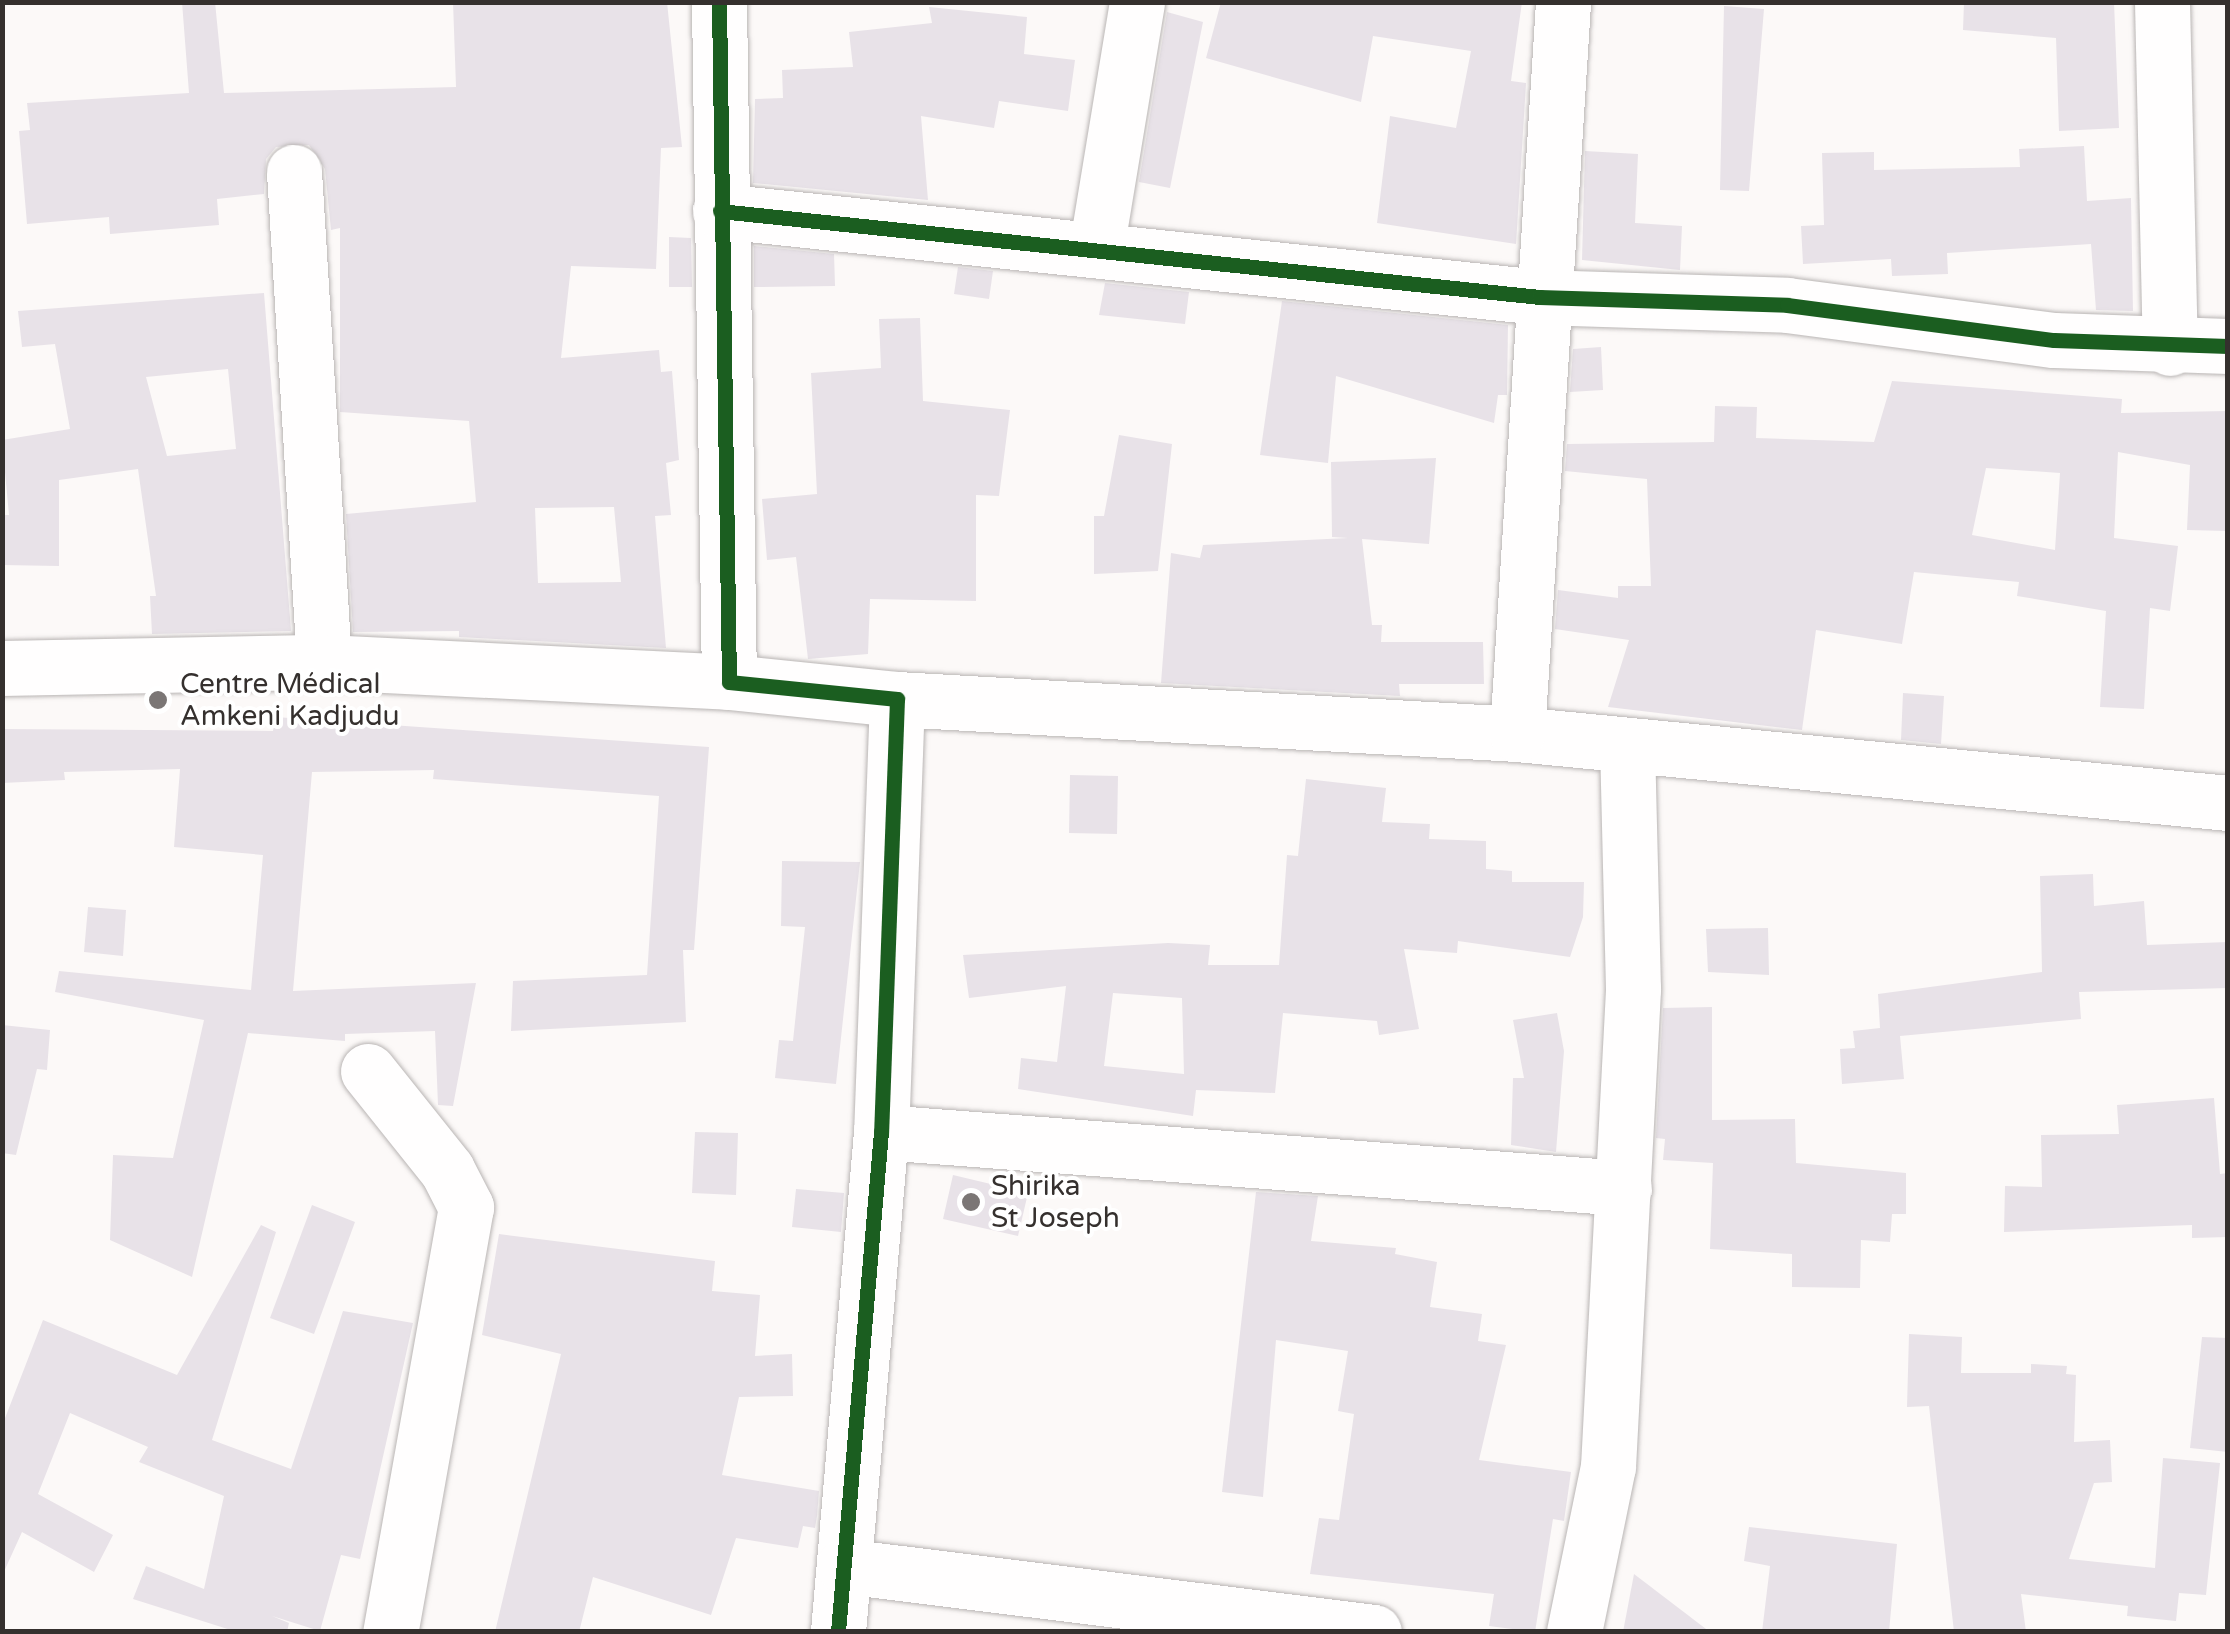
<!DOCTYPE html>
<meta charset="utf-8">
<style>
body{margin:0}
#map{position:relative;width:2230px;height:1634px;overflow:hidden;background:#fcf9f8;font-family:"Varela Round",sans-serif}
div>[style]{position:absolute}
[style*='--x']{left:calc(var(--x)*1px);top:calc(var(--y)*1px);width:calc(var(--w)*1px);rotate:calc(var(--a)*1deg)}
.building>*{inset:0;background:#e8e2e8}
.roads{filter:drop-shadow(0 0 2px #b9b5b4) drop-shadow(0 0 2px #b9b5b4)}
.minor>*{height:55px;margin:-27.5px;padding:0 27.5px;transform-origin:27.5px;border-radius:27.5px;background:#fffefe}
.cycleway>*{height:15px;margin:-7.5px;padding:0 7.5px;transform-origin:7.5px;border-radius:7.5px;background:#1b5e20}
.dots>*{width:28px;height:28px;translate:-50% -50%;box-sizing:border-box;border:5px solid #fff;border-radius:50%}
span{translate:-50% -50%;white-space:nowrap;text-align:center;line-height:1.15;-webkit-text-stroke:8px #fff;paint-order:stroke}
.poi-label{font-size:28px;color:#35302e}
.left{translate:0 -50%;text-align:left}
.frame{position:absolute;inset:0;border:5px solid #35302e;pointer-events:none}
</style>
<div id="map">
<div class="building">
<div style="clip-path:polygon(evenodd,182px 2px,215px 2px,224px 93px,456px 87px,453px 2px,667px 2px,682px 147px,661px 148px,656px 269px,571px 266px,561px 358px,659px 350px,661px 372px,672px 371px,679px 460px,666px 463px,671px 515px,655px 516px,666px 648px,459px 637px,459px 631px,353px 632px,346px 514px,476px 502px,469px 421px,340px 412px,340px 228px,331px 230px,325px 169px,309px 145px,276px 147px,266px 159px,264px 194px,217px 199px,219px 225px,110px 234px,109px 217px,27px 224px,19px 131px,30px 130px,27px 103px,189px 93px,182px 2px,614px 507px,621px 582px,538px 583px,535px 508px,614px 507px)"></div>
<div style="clip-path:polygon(1221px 2px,1522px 2px,1511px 81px,1526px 83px,1516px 244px,1377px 223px,1390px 116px,1456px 128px,1471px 51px,1373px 36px,1361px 102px,1206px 58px)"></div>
<div style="clip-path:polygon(1964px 2px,2114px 2px,2119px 128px,2059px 131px,2056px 38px,1963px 30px)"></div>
<div style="clip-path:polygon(1724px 6px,1764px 9px,1749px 191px,1720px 190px)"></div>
<div style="clip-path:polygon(929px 7px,1027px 17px,1024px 54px,1075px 60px,1068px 111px,999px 101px,994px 128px,921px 116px,928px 200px,753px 183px,755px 99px,783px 98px,782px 70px,853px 67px,849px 32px,932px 23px)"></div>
<div style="clip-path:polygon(1167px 12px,1203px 22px,1170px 188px,1139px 182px)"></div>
<div style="clip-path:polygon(2084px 146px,2087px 201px,2131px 198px,2133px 311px,2096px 310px,2091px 244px,1947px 253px,1948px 274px,1892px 276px,1891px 259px,1803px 264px,1801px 226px,1824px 225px,1822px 153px,1874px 152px,1874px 170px,2020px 167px,2019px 149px)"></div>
<div style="clip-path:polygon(1585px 151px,1638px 154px,1635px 223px,1682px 226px,1680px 270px,1582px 260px)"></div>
<div style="clip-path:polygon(669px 237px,691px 238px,692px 287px,669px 287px)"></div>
<div style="clip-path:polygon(754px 246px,834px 254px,835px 286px,754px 287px)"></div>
<div style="clip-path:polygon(958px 267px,993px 271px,989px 299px,954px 294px)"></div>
<div style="clip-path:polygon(1105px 283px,1189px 292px,1185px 324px,1099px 315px)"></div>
<div style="clip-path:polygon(evenodd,264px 293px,291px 631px,152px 634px,150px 596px,156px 596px,138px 469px,59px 480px,59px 566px,2px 565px,2px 515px,9px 515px,2px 440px,70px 429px,55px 344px,22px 347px,18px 311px,264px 293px,228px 369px,236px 449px,167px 456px,146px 377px,228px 369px)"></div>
<div style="clip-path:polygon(1282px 301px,1508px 325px,1507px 395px,1498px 395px,1494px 423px,1336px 376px,1328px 463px,1260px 455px)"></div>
<div style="clip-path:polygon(920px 318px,923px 401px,1010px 410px,999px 496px,976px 495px,976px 601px,870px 599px,868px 654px,808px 659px,796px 557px,767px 560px,762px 499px,817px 494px,811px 373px,881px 368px,879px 319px)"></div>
<div style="clip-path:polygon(1601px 347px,1603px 390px,1570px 392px,1573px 349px)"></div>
<div style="clip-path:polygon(evenodd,1892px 381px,2122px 399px,2121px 413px,2228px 411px,2228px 531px,2187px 530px,2190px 465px,2118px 452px,2114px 538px,2178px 546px,2170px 611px,2150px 608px,2144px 709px,2100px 707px,2106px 611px,2017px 596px,2019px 582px,1914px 572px,1902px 644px,1816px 630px,1802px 730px,1608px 707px,1629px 640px,1555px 629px,1558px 590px,1618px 598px,1618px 586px,1651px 586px,1647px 479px,1565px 471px,1567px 444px,1714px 442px,1715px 406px,1757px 407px,1756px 438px,1874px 442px,1892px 381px,1986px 468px,2060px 473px,2055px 550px,1972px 535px,1986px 468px)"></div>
<div style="clip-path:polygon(1119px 435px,1172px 444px,1158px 571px,1094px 574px,1094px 516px,1104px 516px)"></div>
<div style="clip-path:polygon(1436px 458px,1429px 544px,1362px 539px,1372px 625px,1382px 625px,1381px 642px,1483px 642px,1484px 684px,1399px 684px,1400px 696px,1161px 683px,1171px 553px,1200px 558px,1203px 545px,1348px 538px,1332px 537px,1331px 462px)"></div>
<div style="clip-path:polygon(1903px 693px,1944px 696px,1941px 744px,1901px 740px)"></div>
<div style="clip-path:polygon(275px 717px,709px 747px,694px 950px,683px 950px,686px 1022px,511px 1031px,513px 981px,647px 975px,659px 796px,433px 779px,434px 770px,312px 772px,293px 991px,476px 983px,453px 1106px,438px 1105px,435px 1031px,345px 1034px,345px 1041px,248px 1033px,192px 1277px,110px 1240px,113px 1155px,173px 1158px,204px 1020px,55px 992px,59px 971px,251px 990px,263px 855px,174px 847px,180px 769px,64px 772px,65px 780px,2px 783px,2px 729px,273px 731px)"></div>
<div style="clip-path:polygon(1070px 775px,1118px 776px,1117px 834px,1069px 833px)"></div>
<div style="clip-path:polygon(evenodd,1306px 779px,1386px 788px,1382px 822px,1430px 824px,1429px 839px,1486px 841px,1486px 869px,1512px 871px,1512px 882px,1584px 882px,1583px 917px,1570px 957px,1458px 941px,1457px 953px,1404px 949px,1419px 1029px,1379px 1035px,1377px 1021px,1283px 1013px,1275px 1093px,1196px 1090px,1193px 1116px,1018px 1089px,1021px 1058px,1057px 1062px,1066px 986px,969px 998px,963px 955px,1168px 943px,1210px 945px,1208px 965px,1279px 965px,1287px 855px,1298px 856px,1306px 779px,1113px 993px,1182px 998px,1184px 1074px,1104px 1066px,1113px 993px)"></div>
<div style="clip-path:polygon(782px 861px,860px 862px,836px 1084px,775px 1078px,779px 1040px,793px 1041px,805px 927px,781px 926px)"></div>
<div style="clip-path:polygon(2093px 874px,2094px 906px,2144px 901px,2147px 945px,2228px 942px,2228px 988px,2079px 992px,2081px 1019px,1900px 1036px,1904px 1079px,1842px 1084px,1840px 1049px,1855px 1048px,1853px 1031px,1880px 1028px,1878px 994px,2042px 972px,2040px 876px)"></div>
<div style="clip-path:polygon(88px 907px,126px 910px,123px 956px,84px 952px)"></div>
<div style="clip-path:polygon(1768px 928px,1769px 975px,1708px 972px,1706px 929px)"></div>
<div style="clip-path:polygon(1712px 1007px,1712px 1120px,1795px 1119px,1796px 1163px,1906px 1173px,1906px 1214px,1892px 1214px,1890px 1242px,1861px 1240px,1860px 1288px,1792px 1287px,1792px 1254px,1710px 1249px,1713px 1163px,1663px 1160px,1665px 1139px,1656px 1138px,1663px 1008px)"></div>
<div style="clip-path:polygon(1557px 1013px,1564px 1051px,1556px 1152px,1511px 1145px,1513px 1078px,1524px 1078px,1513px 1020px)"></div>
<div style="clip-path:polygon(2px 1025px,50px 1030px,47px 1070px,37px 1069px,16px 1155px,2px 1153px)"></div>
<div style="clip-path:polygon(2214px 1098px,2220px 1174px,2228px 1173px,2228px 1237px,2192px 1238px,2192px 1225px,2004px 1232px,2005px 1186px,2042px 1187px,2041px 1135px,2119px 1134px,2117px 1105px)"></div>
<div style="clip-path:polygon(695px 1132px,738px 1133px,736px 1195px,692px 1193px)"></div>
<div style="clip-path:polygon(953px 1175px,1028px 1193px,1018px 1236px,943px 1219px)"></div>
<div style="clip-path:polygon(796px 1189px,844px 1193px,841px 1232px,792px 1227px)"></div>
<div style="clip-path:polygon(1256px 1192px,1318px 1196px,1311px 1241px,1396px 1248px,1395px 1254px,1437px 1262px,1430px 1307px,1482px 1314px,1478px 1341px,1506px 1345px,1479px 1460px,1571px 1472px,1564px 1521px,1553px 1519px,1535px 1632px,1489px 1626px,1494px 1594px,1310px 1574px,1319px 1518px,1339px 1520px,1354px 1414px,1338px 1411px,1348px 1351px,1276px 1340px,1263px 1497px,1222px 1492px)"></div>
<div style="clip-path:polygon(312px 1205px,355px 1222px,314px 1334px,270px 1318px)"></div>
<div style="clip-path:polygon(261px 1225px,276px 1232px,212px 1440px,291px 1469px,343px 1311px,413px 1323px,360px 1559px,341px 1555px,320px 1631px,272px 1616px,289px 1623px,287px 1632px,237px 1632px,133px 1599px,146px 1566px,204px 1589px,224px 1496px,139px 1462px,148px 1447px,70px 1413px,38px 1494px,113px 1535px,94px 1572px,22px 1532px,2px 1576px,2px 1426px,43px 1320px,177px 1375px)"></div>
<div style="clip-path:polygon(499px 1234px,715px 1261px,712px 1291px,760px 1295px,755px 1356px,792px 1354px,793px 1396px,739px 1397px,722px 1475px,819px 1491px,817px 1516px,815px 1528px,803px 1526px,798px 1548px,736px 1538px,711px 1615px,593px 1577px,579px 1632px,495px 1632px,561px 1354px,482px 1335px)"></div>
<div style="clip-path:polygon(1909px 1334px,1962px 1337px,1961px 1373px,2031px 1373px,2031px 1364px,2067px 1366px,2066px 1374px,2076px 1375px,2074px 1442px,2110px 1440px,2112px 1482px,2094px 1483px,2069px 1559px,2155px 1568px,2163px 1458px,2220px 1463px,2206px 1595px,2179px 1593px,2176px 1621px,2127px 1616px,2128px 1606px,2021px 1594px,2026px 1632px,1954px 1632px,1929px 1406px,1907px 1407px)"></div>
<div style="clip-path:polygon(2202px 1337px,2228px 1338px,2228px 1452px,2190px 1448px)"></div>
<div style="clip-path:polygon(1749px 1527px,1897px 1544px,1889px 1632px,1762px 1632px,1770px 1566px,1744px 1561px)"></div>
<div style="clip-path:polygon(1634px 1574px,1710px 1632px,1623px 1632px)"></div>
</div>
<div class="roads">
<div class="minor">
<div style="--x:719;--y:2;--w:680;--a:89.16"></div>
<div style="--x:729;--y:682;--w:169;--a:5.8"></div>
<div style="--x:897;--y:699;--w:433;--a:92.1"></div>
<div style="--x:881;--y:1132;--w:502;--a:94.92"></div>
<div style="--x:2162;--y:2;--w:346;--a:88.7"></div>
<div style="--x:294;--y:172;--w:491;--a:86.5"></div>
<div style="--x:720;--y:211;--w:824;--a:5.99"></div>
<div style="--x:1539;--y:297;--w:248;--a:1.8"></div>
<div style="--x:1787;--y:305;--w:269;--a:7.5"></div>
<div style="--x:2054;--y:340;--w:174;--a:2"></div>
<div style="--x:1096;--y:250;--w:251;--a:-80.6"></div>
<div style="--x:2;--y:668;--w:322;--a:-1.1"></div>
<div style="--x:324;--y:662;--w:405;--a:2.8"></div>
<div style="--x:897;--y:699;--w:621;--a:3.23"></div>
<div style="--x:1517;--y:734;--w:714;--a:5.54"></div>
<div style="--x:1517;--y:734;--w:733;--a:-86.4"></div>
<div style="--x:368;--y:1071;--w:127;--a:51.4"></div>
<div style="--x:447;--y:1170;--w:42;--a:62.8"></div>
<div style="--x:466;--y:1207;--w:432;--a:100.1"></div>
<div style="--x:881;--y:1132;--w:745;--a:4.31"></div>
<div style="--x:844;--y:1566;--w:534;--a:7.1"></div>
<div style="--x:1574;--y:1632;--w:168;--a:-78.4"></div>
<div style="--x:1608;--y:1467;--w:479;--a:-87"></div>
<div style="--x:1633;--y:989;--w:242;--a:-91.4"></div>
</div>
</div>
<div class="cycleway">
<div style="--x:719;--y:2;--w:680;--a:89.16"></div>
<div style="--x:729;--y:682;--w:169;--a:5.8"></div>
<div style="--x:897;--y:699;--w:433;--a:92.1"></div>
<div style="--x:881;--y:1132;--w:502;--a:94.92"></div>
<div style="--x:720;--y:211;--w:824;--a:5.99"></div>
<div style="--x:1539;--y:297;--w:248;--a:1.8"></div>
<div style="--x:1787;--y:305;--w:269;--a:7.5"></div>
<div style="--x:2054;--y:340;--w:174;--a:2"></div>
</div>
<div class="dots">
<div style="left:158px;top:700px;background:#7b7675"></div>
<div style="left:971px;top:1202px;background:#7b7675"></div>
</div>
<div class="poi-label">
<span class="left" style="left:180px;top:700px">Centre Médical<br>Amkeni Kadjudu</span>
<span class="left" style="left:991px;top:1202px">Shirika<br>St Joseph</span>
</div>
<div class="frame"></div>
</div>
